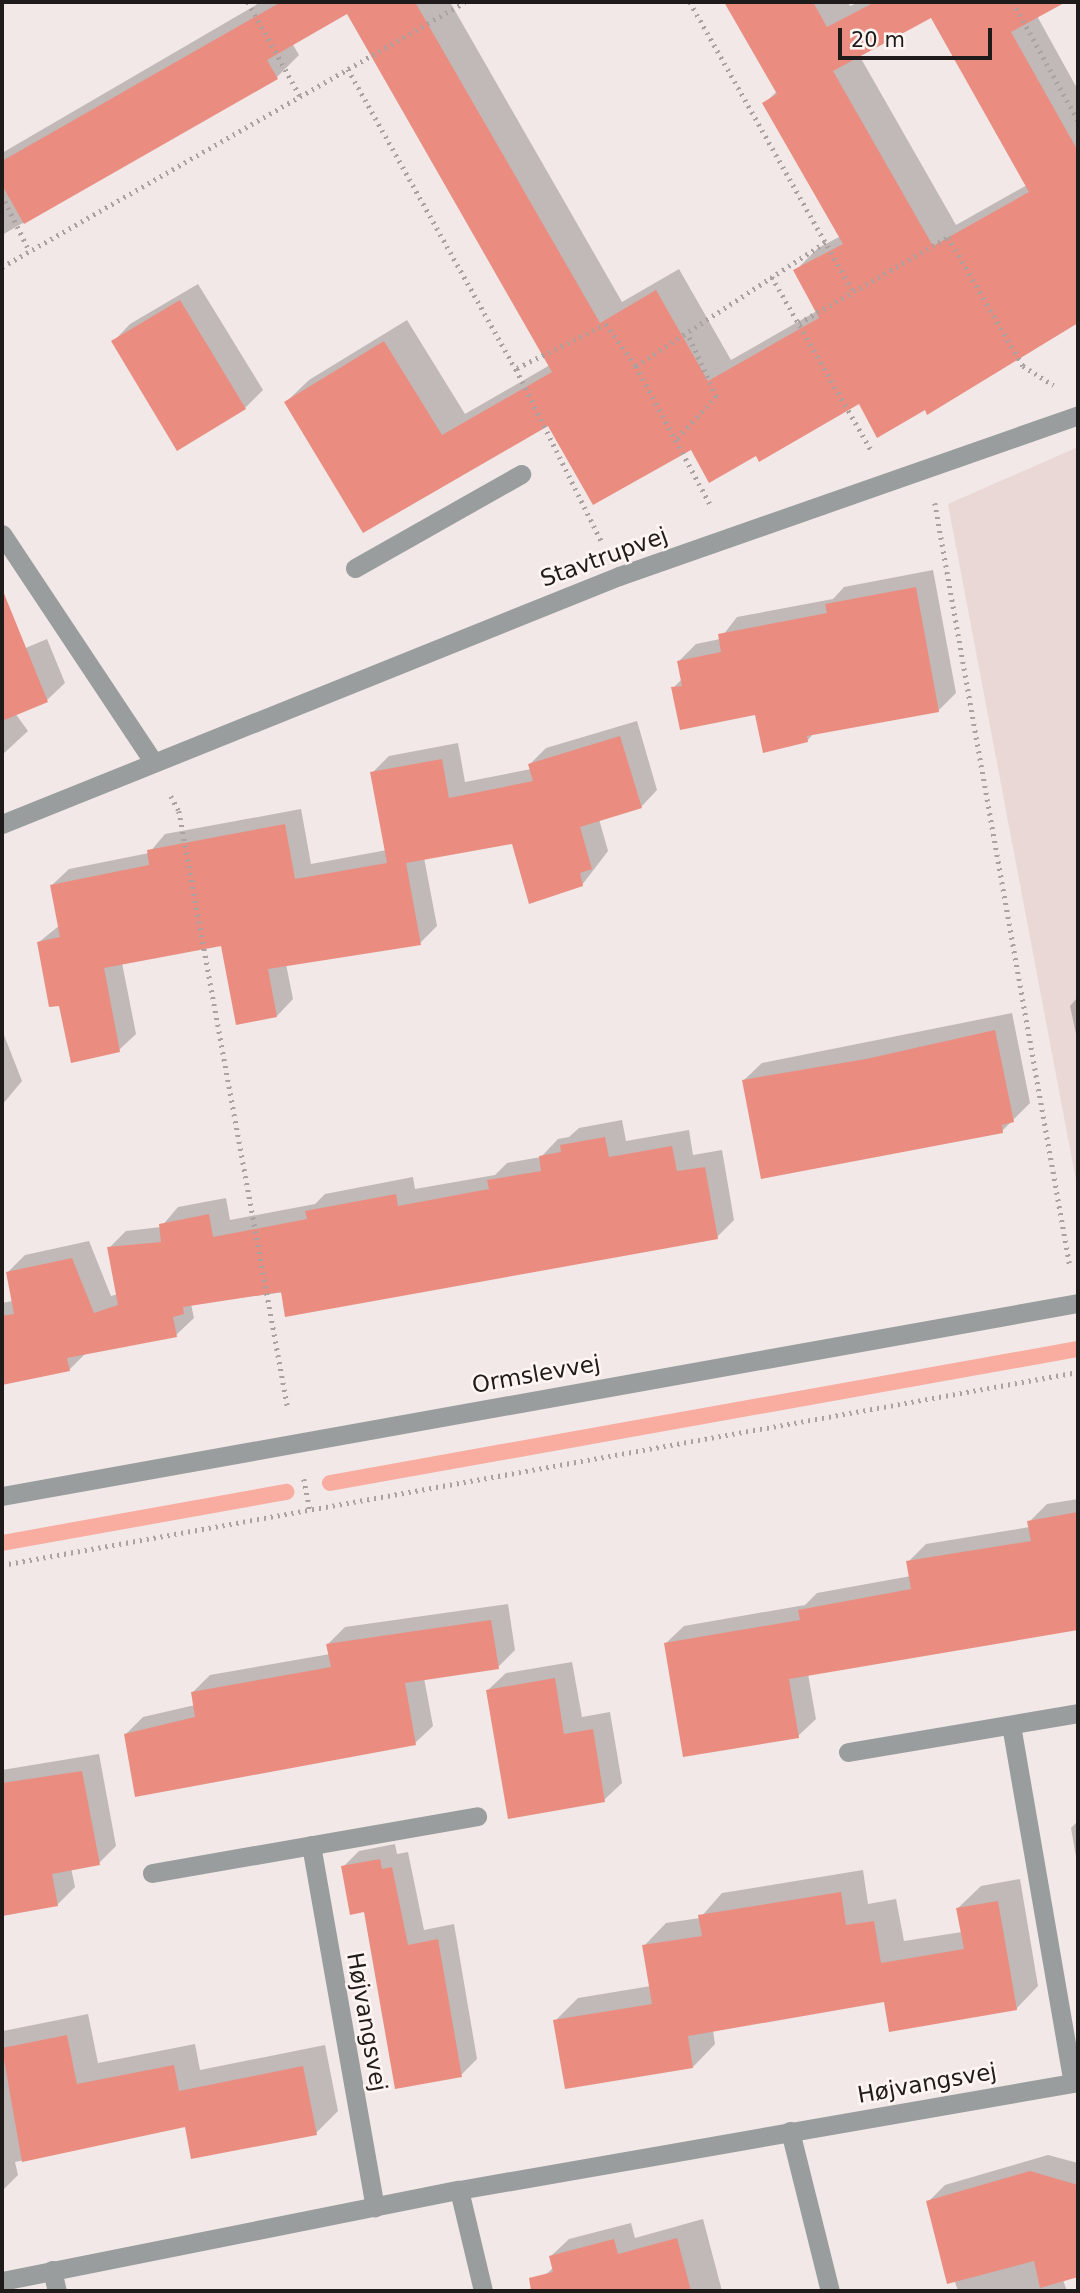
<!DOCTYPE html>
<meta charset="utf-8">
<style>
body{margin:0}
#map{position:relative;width:1080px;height:2293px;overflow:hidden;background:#f1e8e7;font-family:"DejaVu Sans",sans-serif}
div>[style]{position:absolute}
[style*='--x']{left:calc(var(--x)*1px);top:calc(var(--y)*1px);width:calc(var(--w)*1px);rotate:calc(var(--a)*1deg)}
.built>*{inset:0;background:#e9d8d5}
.shadow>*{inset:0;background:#0003}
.stream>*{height:16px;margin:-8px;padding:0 8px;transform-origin:8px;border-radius:8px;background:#f9aca0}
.building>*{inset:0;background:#ea8d80}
.path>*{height:4.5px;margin-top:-2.25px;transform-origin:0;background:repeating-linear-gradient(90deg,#a9a2a1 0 2px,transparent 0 7px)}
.service>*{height:19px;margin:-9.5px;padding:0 9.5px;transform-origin:9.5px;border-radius:9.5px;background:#999d9e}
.minor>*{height:19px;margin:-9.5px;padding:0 9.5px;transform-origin:9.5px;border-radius:9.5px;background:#999d9e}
.tertiary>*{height:19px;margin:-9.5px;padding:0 9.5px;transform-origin:9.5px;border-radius:9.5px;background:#999d9e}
span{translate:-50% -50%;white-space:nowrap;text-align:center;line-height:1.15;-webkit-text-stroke:5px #fff6f4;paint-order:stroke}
.street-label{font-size:23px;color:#1e1b1a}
.frame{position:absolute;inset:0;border:4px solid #1e1b1a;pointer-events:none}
.scale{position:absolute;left:838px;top:28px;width:154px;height:32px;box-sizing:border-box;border:4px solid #1e1b1a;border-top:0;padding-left:9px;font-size:21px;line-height:24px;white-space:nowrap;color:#1e1b1a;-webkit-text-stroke:5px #fff6f4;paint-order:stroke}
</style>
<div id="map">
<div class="built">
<div style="clip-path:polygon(1078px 447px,1078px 1191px,948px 504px)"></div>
</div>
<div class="shadow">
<div style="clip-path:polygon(evenodd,261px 2px,450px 2px,622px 302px,679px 269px,731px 360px,817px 311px,795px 271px,818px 248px,841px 236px,765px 103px,777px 91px,726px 2px,848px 2px,850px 6px,859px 2px,1062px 2px,1037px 16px,1078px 90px,1078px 322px,928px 413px,925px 408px,859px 402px,756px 454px,692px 448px,549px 424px,363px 531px,286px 402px,309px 380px,407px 320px,465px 414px,550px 365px,348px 11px,292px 43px,299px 55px,277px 77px,2px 235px,2px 153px,261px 2px,932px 16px,1027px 185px,956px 225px,859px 55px,932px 16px)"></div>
<div style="clip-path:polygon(198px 284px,263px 390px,245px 408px,178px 449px,113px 342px,130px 324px)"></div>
<div style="clip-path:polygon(933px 570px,956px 693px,939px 710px,814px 733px,807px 741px,757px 713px,673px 688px,682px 679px,679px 661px,696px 644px,720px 639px,737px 617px,833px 599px,844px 587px)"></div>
<div style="clip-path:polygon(47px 639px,65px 683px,47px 700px,15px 713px,28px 731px,2px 755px,2px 658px)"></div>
<div style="clip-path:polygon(637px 721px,657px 790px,641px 807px,599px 819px,608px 851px,582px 885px,513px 842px,424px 858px,437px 926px,420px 943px,286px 964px,293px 999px,277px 1016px,223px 944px,122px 963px,136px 1034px,119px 1050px,61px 1004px,39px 942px,60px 925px,52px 885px,69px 869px,149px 853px,165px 834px,301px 809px,311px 864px,387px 850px,372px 773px,389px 756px,458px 743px,465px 782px,531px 769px,530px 764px,546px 748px)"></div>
<div style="clip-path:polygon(1078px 997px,1078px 1043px,1070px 1006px)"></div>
<div style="clip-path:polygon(1012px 1013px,1030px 1103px,1002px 1131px,744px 1080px,762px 1063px)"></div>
<div style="clip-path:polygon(2px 1030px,22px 1081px,2px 1105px)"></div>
<div style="clip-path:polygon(622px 1120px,626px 1141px,689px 1130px,693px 1155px,722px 1150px,734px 1220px,717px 1237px,191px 1304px,194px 1318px,176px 1335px,86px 1353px,69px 1370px,2px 1383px,2px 1303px,13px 1301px,8px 1272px,25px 1255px,89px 1241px,111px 1296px,118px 1294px,109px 1248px,126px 1231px,161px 1227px,178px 1207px,226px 1198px,230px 1220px,315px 1204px,325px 1194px,413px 1177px,415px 1189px,495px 1175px,507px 1163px,541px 1157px,558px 1139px,569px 1137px,579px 1128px)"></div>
<div style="clip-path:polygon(1078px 1499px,1078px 1628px,808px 1674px,816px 1719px,798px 1736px,666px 1643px,684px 1626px,805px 1605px,817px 1593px,911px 1576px,908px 1562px,926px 1544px,1030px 1527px,1029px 1522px,1047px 1504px)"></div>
<div style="clip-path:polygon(508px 1604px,515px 1650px,498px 1667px,424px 1678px,433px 1726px,415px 1743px,125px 1735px,143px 1717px,195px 1705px,193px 1692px,210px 1675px,330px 1654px,328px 1644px,345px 1627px)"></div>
<div style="clip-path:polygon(572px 1662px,582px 1717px,610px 1712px,622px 1783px,604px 1800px,488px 1690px,506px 1673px)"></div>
<div style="clip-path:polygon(99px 1754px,116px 1846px,99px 1863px,71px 1868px,75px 1887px,57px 1905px,2px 1916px,2px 1770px)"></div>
<div style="clip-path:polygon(1078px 1821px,1078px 1868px,1071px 1828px)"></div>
<div style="clip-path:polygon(395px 1844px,397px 1854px,408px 1852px,424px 1930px,454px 1924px,477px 2059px,461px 2075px,343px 1867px,359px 1851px)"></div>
<div style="clip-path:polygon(863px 1870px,868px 1904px,896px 1899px,904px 1941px,962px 1932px,958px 1908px,981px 1886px,1020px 1879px,1038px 1986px,1016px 2009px,886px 2000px,713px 2030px,715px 2044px,693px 2067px,555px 2021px,578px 1998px,651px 1986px,644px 1946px,666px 1923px,700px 1918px,722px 1893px)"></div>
<div style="clip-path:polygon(88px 2014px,98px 2063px,195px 2044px,200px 2070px,325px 2045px,338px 2111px,316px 2133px,186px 2125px,15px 2162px,18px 2175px,2px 2191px,2px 2025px,3px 2031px)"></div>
<div style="clip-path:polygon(1048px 2155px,1078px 2163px,1078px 2276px,1063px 2280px,1067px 2291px,958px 2291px,928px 2202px,945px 2185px)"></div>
<div style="clip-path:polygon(703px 2219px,722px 2291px,546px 2291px,542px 2278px,554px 2267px,551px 2256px,569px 2239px,631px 2223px,635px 2238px)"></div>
</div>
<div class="stream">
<div style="--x:330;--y:1483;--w:760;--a:-10.16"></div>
<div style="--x:2;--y:1543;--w:289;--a:-10.2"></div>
</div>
<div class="building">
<div style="clip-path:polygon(evenodd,281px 2px,415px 2px,600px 323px,656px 290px,708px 381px,819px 318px,793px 270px,843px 244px,762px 103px,777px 94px,724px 2px,813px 2px,827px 27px,875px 2px,1066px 2px,1011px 32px,1078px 151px,1078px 323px,927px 415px,925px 410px,877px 438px,859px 404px,759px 462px,756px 456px,709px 483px,691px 450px,593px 505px,548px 426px,363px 533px,284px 402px,384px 341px,442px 435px,552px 372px,347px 14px,267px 60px,278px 79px,24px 224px,2px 185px,2px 161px,281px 2px,931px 18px,1029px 192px,933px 246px,833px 71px,931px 18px)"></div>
<div style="clip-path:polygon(180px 300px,246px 409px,177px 451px,111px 341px)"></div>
<div style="clip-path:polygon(916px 587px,939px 712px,807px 736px,808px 742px,763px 753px,755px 715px,680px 730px,671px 687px,682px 686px,677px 661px,721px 652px,718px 634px,827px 613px,825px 604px)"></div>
<div style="clip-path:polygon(3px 591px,48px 702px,2px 721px,2px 592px)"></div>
<div style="clip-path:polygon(620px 736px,642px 808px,580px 827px,592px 869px,580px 873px,583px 886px,529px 904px,512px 844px,406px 863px,421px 945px,268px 969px,277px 1017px,236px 1025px,221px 946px,104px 968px,120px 1052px,71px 1063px,59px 1006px,49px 1007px,37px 942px,60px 937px,50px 885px,149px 865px,147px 850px,285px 824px,295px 879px,387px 863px,370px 772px,442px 759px,449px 798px,533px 781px,528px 764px)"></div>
<div style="clip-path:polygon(995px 1030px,1014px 1122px,1002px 1125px,1003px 1133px,761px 1179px,742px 1080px,866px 1059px)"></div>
<div style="clip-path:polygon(605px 1137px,609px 1157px,672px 1146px,677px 1171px,705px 1167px,718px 1239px,285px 1317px,281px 1292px,183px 1307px,184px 1314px,173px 1317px,177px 1337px,67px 1358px,70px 1371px,2px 1385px,2px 1316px,14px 1314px,6px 1272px,72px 1258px,94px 1313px,118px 1305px,107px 1247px,161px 1242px,159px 1224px,209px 1214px,213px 1237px,307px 1219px,305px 1211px,396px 1194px,398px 1206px,489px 1189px,487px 1180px,541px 1171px,539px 1156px,561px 1152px,560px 1145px)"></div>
<div style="clip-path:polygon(1078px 1512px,1078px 1630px,789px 1679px,799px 1738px,683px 1757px,664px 1643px,800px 1620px,798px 1610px,911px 1589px,906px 1561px,1031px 1541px,1027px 1521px)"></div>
<div style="clip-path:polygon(491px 1620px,499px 1669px,405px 1683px,416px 1745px,135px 1797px,124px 1734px,195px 1717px,191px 1692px,331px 1667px,326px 1644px)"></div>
<div style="clip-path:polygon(555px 1678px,564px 1734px,593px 1729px,605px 1802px,508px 1819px,486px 1690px)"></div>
<div style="clip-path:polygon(82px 1771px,100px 1865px,52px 1874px,58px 1906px,2px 1916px,2px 1783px)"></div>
<div style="clip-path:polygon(380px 1859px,382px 1869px,392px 1867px,408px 1945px,438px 1939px,462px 2077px,395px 2089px,364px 1912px,350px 1915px,341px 1866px)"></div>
<div style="clip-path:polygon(841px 1892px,846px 1925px,874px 1921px,881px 1963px,964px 1949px,956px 1908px,998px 1901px,1017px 2010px,889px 2032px,884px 2002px,688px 2036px,693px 2068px,565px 2089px,553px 2020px,652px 2004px,642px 1945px,702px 1936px,698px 1915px)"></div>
<div style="clip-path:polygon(67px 2035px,77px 2084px,174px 2065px,179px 2091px,303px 2066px,317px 2135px,191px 2159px,185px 2127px,22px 2162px,2px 2048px)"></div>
<div style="clip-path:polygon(1030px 2171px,1078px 2185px,1078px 2277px,1040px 2288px,1034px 2261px,947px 2284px,926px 2201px)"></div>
<div style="clip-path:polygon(677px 2238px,691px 2291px,531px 2291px,529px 2278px,553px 2272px,549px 2256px,614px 2239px,618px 2254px)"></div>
</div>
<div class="path">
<div style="--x:248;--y:2;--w:107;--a:61"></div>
<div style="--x:690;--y:2;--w:330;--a:60.6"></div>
<div style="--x:1013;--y:2;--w:135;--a:61.2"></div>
<div style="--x:348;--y:69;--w:344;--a:60.8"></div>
<div style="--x:516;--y:369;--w:195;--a:63.6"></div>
<div style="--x:2;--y:195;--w:61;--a:63.9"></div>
<div style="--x:2;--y:267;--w:533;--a:-29.78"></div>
<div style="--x:772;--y:277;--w:199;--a:60.2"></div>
<div style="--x:799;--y:323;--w:172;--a:-30"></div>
<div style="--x:948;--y:237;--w:149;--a:59.8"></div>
<div style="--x:1023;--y:366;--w:36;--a:32"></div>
<div style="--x:636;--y:366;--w:228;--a:-33.2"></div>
<div style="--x:517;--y:368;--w:99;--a:-26.3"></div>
<div style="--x:606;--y:324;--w:52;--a:54.5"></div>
<div style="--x:636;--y:366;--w:159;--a:61.8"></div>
<div style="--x:677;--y:438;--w:57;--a:-46.4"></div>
<div style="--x:716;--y:397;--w:70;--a:-114.4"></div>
<div style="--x:935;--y:503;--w:775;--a:79.97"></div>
<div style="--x:171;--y:796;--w:17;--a:62"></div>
<div style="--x:179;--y:811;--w:608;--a:79.67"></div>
<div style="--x:304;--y:1479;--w:32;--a:79"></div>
<div style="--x:2;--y:1565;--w:1093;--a:-10.17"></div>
</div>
<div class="service">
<div style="--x:355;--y:568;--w:191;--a:-29.5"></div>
</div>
<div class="minor">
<div style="--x:2;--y:534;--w:273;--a:56.4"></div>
<div style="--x:2;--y:824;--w:665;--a:-21.9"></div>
<div style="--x:619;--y:576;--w:486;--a:-19.3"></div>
<div style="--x:1011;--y:1725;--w:363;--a:80.2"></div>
<div style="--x:848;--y:1752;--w:233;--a:-9.6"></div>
<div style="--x:311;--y:1845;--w:368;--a:80"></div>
<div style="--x:152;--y:1873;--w:330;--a:-9.9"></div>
<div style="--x:790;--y:2131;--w:165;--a:76"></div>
<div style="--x:459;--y:2190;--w:104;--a:76.6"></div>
<div style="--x:52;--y:2270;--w:22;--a:77"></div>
<div style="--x:2;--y:2281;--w:466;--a:-11.3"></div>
<div style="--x:459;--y:2190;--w:628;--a:-9.9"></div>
</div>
<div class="tertiary">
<div style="--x:2;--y:1496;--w:1093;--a:-10.17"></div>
</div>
<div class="street-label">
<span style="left:604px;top:557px;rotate:-20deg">Stavtrupvej</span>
<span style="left:536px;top:1374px;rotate:-10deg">Ormslevvej</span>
<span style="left:367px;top:2022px;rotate:80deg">Højvangsvej</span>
<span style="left:927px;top:2083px;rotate:-10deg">Højvangsvej</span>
</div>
<div class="frame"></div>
<div class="scale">20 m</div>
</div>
